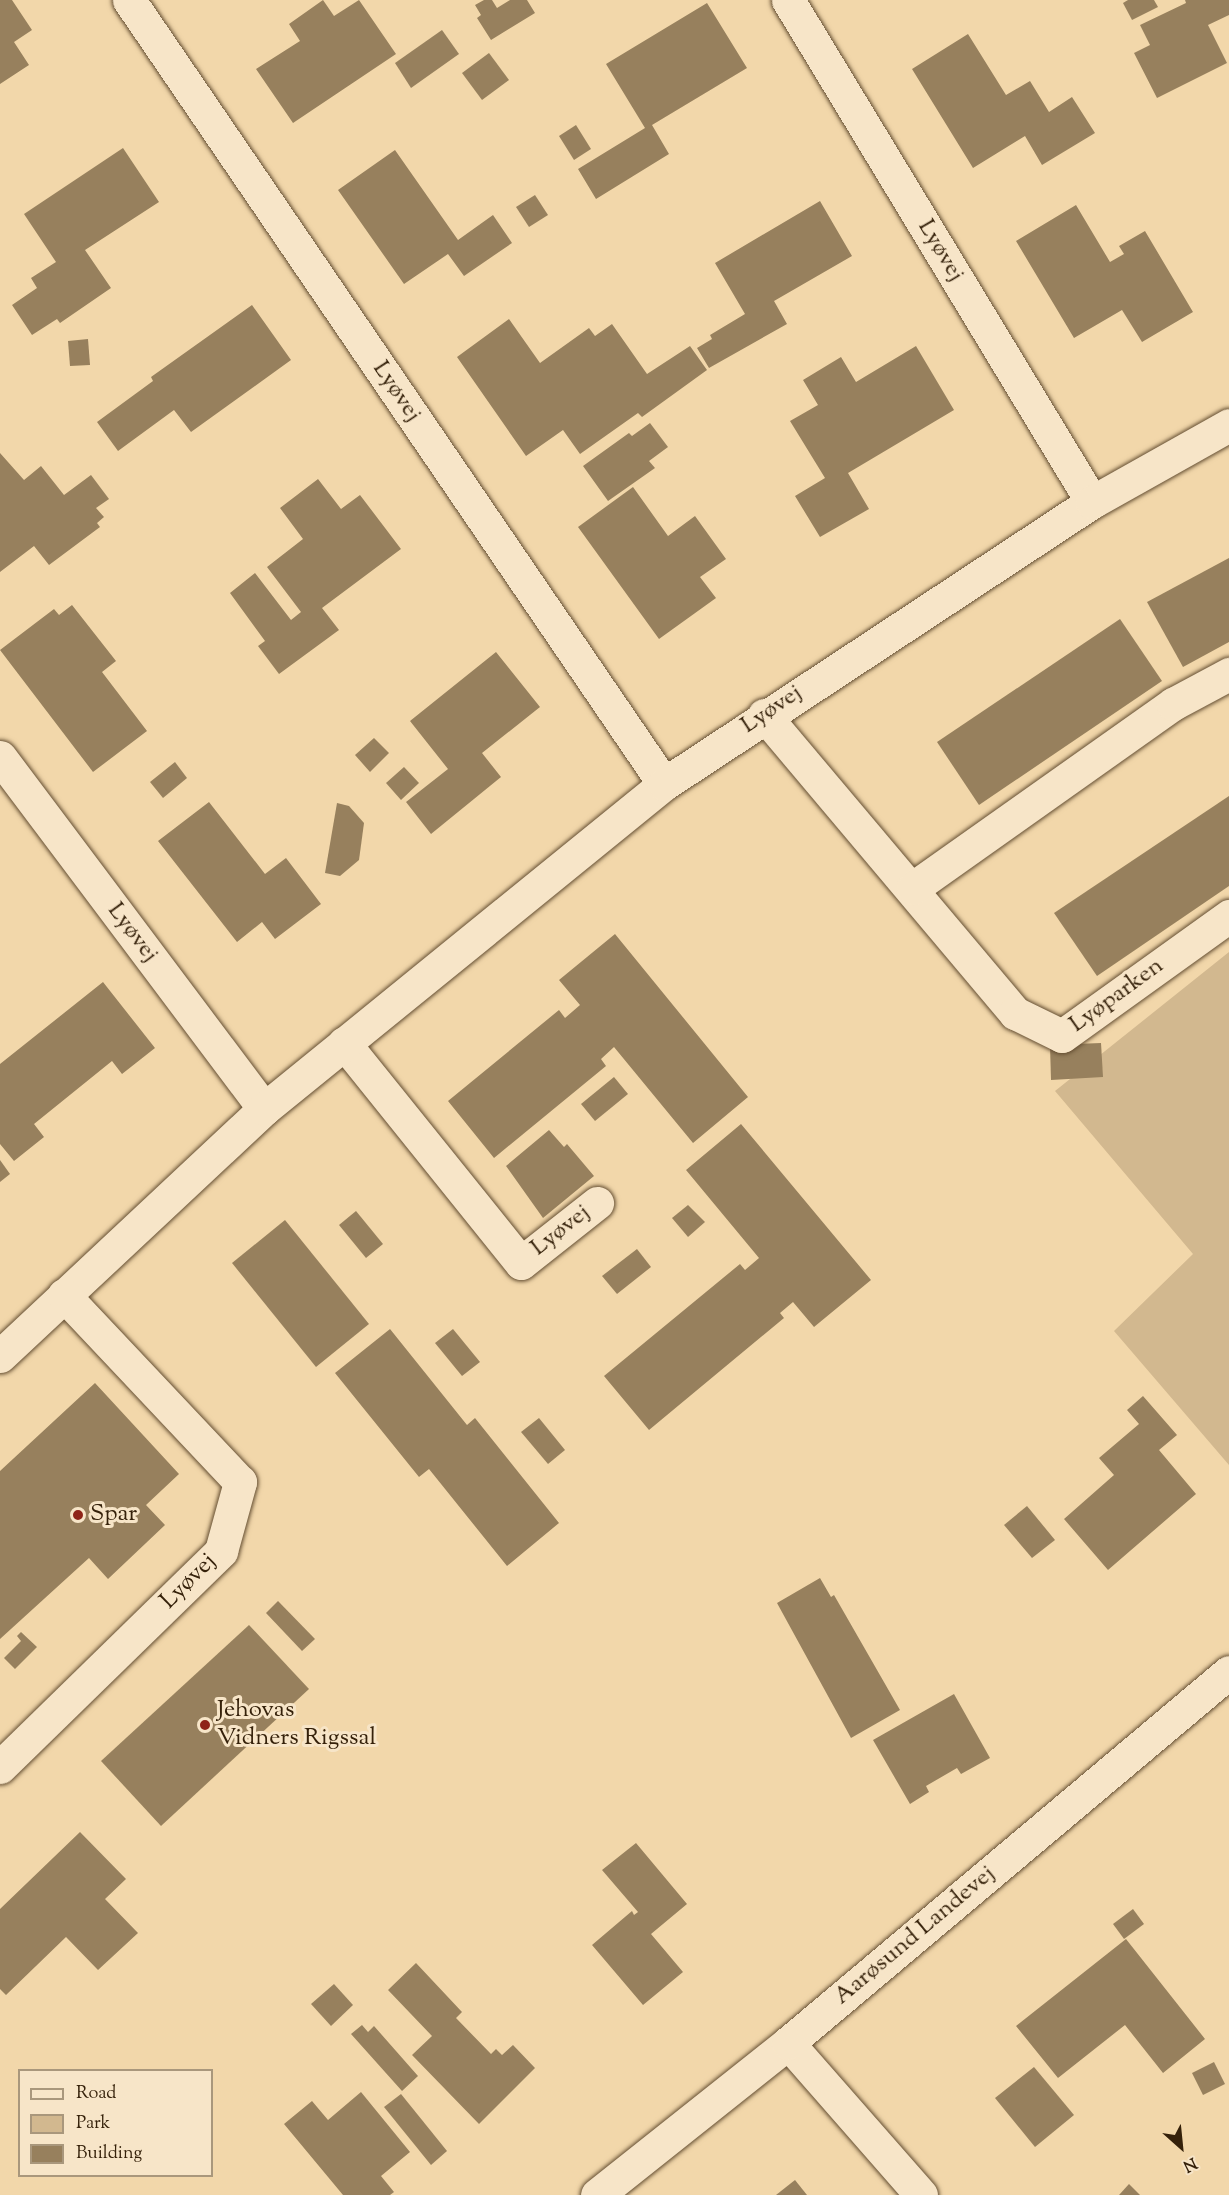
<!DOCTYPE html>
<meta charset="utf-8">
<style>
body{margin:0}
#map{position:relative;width:1229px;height:2195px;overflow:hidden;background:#f2d7aa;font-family:"Sorts Mill Goudy",serif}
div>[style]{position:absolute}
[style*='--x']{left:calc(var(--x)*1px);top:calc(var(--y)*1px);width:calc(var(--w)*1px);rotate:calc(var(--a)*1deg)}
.green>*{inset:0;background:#d2b88f}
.building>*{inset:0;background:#97805d}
.roads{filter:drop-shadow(0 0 2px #644e32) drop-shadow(0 0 2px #644e32)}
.minor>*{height:33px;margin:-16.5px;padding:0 16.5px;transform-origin:16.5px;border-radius:16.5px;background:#f7e5c8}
.tertiary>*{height:33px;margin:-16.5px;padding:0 16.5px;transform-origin:16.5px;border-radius:16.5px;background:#f7e5c8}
.dots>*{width:16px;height:16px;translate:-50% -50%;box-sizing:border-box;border:3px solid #f7e5c8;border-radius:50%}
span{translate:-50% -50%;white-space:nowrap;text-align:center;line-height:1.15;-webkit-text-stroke:6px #f7e5c8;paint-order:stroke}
.street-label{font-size:24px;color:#35210a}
.poi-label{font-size:24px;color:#35210a}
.left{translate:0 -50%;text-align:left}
.legend{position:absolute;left:18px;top:2069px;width:195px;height:108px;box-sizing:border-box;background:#f7e5c8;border:2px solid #a9977c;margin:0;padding:8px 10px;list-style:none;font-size:18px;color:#35210a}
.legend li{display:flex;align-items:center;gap:12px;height:30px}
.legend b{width:30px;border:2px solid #a9977c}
.north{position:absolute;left:1151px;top:2117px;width:60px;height:60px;-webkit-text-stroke:4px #f7e5c8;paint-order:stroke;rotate:153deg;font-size:16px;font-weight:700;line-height:24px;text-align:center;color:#35210a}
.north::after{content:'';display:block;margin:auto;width:21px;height:27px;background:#35210a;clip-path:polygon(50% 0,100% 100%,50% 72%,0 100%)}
</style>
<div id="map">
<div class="green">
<div style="clip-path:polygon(1229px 952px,1229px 1465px,1114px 1331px,1193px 1254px,1055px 1091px)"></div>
</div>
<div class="building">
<div style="clip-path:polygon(0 0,12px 0,32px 30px,14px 42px,29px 65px,0 84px)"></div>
<div style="clip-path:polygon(323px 0,334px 16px,359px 0,396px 54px,293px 123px,256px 69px,300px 41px,289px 24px)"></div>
<div style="clip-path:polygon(484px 0,492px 0,497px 8px,510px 0,527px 0,535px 13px,491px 40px,477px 18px,481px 15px,475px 5px)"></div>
<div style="clip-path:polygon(1128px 0,1154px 0,1158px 7px,1132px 20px,1123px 3px)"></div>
<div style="clip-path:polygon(1185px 0,1229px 0,1229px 15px,1208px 25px,1227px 63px,1157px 98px,1134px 53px,1150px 45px,1140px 25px,1186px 3px)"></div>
<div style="clip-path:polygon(707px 3px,747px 68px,652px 125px,669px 154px,596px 199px,578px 169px,645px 128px,606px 64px)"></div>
<div style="clip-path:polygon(442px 30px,459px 54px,411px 88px,395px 63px)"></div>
<div style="clip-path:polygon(968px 34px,1006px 95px,1030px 81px,1049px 112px,1072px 97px,1095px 133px,1042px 165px,1025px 136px,973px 168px,912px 69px)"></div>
<div style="clip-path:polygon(489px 53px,509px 80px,482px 100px,462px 73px)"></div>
<div style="clip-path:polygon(576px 125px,591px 149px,574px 160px,559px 136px)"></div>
<div style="clip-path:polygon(123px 148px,159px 202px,85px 250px,111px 288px,60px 323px,57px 319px,32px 335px,12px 305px,37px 288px,31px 278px,56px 262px,24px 214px)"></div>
<div style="clip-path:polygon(395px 150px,458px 240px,493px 215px,512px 243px,464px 276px,448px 254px,404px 284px,338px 190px)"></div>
<div style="clip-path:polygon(535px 195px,548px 215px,529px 227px,516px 207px)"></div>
<div style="clip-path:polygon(820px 201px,852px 256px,774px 301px,787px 324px,709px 368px,697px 348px,712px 339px,710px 335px,745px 314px,715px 263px)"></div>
<div style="clip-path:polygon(1076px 205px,1110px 262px,1124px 254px,1119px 246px,1145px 231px,1193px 312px,1142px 342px,1122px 310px,1074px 338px,1016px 241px)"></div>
<div style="clip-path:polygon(252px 305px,291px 360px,191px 432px,174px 410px,118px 451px,97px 422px,153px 381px,151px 377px)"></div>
<div style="clip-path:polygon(509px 319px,540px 363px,589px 328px,595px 336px,612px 324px,647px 374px,690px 346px,707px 370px,642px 417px,638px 413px,580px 454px,563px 430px,526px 456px,457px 357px)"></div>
<div style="clip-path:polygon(88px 339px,90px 365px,70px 366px,68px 341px)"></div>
<div style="clip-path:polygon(916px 346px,954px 410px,848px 473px,869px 509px,820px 537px,795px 496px,825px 478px,790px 421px,818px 405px,803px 380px,841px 357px,856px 382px)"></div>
<div style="clip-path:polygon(650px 423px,668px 447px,649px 461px,655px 468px,608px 501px,583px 466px,629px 433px,632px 436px)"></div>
<div style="clip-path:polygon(0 453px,24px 480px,41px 466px,64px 495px,91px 475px,109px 499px,96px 508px,104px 517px,97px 523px,100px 527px,49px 565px,34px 546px,0 572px)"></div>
<div style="clip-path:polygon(318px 479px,341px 509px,360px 495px,401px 549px,322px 608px,339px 630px,279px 674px,258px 646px,265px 641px,230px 593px,255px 573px,291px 620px,301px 612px,267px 567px,303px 539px,280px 508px)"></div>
<div style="clip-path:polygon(633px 487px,668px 536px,695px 516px,726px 559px,700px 577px,716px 598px,659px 639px,578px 527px)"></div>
<div style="clip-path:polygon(1229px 558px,1229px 642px,1183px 667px,1147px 602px)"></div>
<div style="clip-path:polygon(72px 605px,116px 661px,102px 672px,147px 731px,93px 772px,0 650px,54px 609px,59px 615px)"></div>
<div style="clip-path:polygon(1120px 619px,1162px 681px,979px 805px,937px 742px)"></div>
<div style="clip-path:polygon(496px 652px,540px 707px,482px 753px,501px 777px,431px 834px,406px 802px,448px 769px,410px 721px)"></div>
<div style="clip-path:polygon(374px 738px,389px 753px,370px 772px,355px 755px)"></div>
<div style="clip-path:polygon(175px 762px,187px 778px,163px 798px,150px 782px)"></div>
<div style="clip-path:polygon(404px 767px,419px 783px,401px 800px,386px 783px)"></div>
<div style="clip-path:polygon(1229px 796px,1229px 886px,1097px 976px,1054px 913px)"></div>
<div style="clip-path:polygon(209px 802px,265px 874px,286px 858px,321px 904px,275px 939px,262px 922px,237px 942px,158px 841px)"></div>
<div style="clip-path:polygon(337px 803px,349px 806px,364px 823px,359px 860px,340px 876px,325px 873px)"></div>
<div style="clip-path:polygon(615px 934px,748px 1097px,693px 1143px,614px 1047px,601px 1059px,606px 1066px,494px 1158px,448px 1101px,559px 1010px,565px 1018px,580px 1005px,559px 980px)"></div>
<div style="clip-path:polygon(103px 982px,155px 1048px,122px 1074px,112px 1061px,34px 1124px,44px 1137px,14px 1161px,0 1144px,0 1064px)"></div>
<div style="clip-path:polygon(1101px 1043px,1103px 1077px,1051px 1080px,1050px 1045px)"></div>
<div style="clip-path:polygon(614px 1077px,628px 1094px,595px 1121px,581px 1104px)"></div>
<div style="clip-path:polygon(741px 1124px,871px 1280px,814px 1327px,793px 1302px,780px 1313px,784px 1318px,649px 1430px,604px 1376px,740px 1264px,745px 1270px,759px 1258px,686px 1170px)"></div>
<div style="clip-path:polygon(549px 1130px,564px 1147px,567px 1144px,594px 1176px,543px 1218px,506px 1166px)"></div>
<div style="clip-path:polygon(0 1160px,10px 1174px,0 1182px)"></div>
<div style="clip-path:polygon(688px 1205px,705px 1222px,688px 1237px,672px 1218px)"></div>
<div style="clip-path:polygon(356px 1211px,383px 1244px,366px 1258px,339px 1225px)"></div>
<div style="clip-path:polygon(285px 1220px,369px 1324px,316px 1367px,232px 1263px)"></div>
<div style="clip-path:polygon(637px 1249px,651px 1267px,617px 1294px,602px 1276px)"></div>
<div style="clip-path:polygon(390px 1329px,467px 1425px,475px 1418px,559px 1523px,507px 1566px,429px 1469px,419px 1477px,335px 1373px)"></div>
<div style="clip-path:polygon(453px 1329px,480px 1362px,462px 1376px,435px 1343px)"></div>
<div style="clip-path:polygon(95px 1383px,179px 1474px,146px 1505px,165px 1525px,108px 1579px,89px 1558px,0 1639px,0 1471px)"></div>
<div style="clip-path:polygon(1143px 1396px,1177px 1435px,1159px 1450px,1196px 1494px,1108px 1570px,1064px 1519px,1114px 1475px,1099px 1458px,1139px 1424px,1127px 1410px)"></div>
<div style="clip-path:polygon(539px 1418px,565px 1450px,548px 1464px,521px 1432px)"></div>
<div style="clip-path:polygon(1027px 1506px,1055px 1540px,1032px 1558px,1004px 1525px)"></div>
<div style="clip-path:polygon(820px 1578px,831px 1597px,834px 1595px,900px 1710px,851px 1738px,777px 1603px)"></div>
<div style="clip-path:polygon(278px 1601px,315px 1639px,302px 1651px,266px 1613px)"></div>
<div style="clip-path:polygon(249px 1625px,309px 1689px,161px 1826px,101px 1761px)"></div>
<div style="clip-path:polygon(21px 1632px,37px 1647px,15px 1669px,4px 1658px,21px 1641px,17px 1636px)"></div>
<div style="clip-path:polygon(954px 1694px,990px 1758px,961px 1774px,957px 1768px,926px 1786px,929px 1792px,910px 1804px,873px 1740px)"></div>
<div style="clip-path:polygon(80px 1832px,126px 1879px,105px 1899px,138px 1933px,98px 1970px,66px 1937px,6px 1995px,0 1989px,0 1909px)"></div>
<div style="clip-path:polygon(636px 1843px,687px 1904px,651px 1934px,683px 1972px,643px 2005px,592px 1945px,632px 1911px,634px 1915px,638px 1912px,602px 1870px)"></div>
<div style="clip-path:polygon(1133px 1909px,1144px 1924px,1124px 1939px,1113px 1924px)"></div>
<div style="clip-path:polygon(1126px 1939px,1205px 2039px,1163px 2073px,1125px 2025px,1058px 2078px,1016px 2026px)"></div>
<div style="clip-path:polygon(416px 1963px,462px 2012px,456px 2018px,491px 2054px,496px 2049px,502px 2055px,513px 2045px,535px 2068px,479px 2124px,412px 2055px,432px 2036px,388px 1990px)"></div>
<div style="clip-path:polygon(334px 1984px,353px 2005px,331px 2026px,311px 2004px)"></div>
<div style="clip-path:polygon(362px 2025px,368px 2032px,374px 2026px,418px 2076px,402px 2091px,351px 2034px)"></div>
<div style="clip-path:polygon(1214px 2062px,1225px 2084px,1203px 2095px,1192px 2073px)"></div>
<div style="clip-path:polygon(1034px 2067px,1074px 2115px,1035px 2147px,995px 2098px)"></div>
<div style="clip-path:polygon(361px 2092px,410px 2152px,381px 2176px,394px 2192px,390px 2195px,343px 2195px,284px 2124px,312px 2101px,328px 2120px)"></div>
<div style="clip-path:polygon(401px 2094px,447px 2151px,431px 2165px,384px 2107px)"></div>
<div style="clip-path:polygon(795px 2180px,807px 2195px,776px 2195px)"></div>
<div style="clip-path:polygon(1129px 2184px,1140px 2195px,1119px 2195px)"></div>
</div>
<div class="roads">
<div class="minor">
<div style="--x:129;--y:0;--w:949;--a:55.69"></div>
<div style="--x:788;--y:0;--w:587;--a:58.8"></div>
<div style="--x:764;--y:715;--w:390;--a:49.9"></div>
<div style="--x:1015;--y:1013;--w:52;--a:26.1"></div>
<div style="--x:1062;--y:1036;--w:206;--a:-35.7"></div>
<div style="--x:0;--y:757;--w:440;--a:53.1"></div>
<div style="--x:913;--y:888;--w:319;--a:-35.3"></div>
<div style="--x:1173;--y:704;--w:64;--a:-28.2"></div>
<div style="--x:344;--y:1043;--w:282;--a:51.2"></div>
<div style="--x:521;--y:1263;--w:97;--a:-38.3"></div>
<div style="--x:0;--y:1356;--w:362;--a:-43.1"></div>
<div style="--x:264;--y:1109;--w:515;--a:-39.09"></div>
<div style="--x:664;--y:784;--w:513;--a:-33.38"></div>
<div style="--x:1092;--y:502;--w:157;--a:-29.3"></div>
<div style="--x:0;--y:1767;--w:309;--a:-44.3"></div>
<div style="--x:221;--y:1551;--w:72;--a:-74.6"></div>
<div style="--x:240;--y:1482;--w:257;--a:-133.3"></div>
<div style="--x:788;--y:2043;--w:202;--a:48.8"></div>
</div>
<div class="tertiary">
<div style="--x:597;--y:2195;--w:244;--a:-38.5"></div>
<div style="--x:788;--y:2043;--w:576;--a:-40.07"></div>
</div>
</div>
<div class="dots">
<div style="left:78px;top:1515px;background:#8f2418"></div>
<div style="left:205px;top:1725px;background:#8f2418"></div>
</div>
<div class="street-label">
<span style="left:940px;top:251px;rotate:59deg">Lyøvej</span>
<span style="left:396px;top:392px;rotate:56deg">Lyøvej</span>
<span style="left:772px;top:710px;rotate:-34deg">Lyøvej</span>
<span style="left:132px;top:933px;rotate:53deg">Lyøvej</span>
<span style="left:1117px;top:996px;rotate:-36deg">Lyøparken</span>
<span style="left:561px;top:1231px;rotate:-38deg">Lyøvej</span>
<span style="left:189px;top:1582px;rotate:-45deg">Lyøvej</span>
<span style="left:915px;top:1936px;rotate:-40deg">Aarøsund Landevej</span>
</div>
<div class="poi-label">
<span class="left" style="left:90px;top:1515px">Spar</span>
<span class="left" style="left:217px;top:1725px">Jehovas<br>Vidners Rigssal</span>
</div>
<ul class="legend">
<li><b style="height:8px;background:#f7e5c8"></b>Road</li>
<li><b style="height:16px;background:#d2b88f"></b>Park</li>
<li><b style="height:16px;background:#97805d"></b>Building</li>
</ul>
<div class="north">N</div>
</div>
